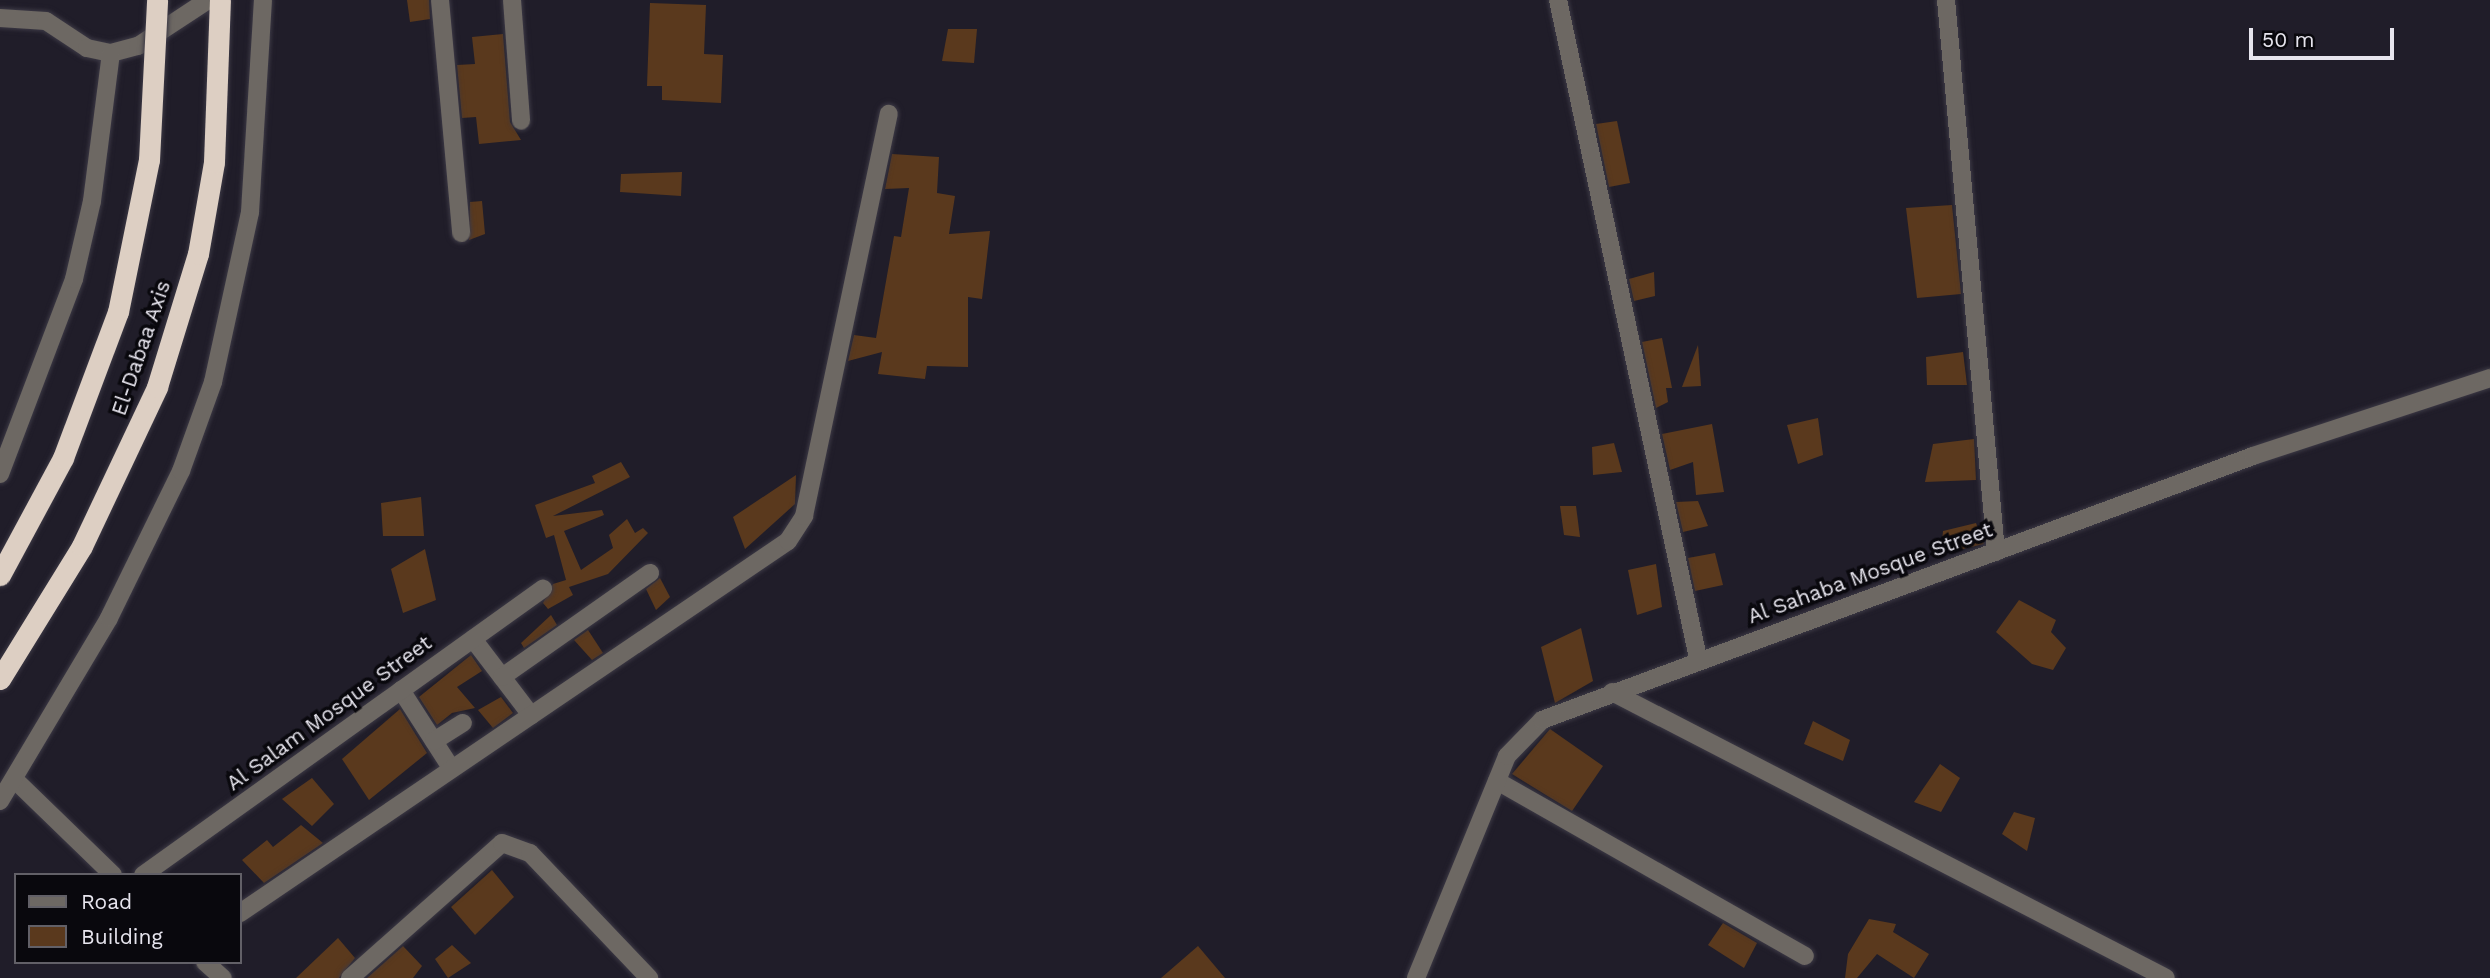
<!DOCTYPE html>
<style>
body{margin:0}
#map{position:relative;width:2490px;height:978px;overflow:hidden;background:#201d29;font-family:"Work Sans",sans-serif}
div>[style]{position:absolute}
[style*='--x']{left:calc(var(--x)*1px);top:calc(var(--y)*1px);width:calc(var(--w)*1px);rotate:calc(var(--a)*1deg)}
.building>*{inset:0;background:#5a391d}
.roads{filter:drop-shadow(0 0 2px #3c3945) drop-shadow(0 0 2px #3c3945)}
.minor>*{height:18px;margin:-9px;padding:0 9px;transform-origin:9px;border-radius:9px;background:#6d6863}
.highway>*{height:21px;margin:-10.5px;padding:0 10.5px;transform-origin:10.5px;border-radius:10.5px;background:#ddcfc3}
.bridges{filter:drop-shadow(0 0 2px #3c3945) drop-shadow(0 0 2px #3c3945)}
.highway-bridge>*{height:21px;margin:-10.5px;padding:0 10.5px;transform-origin:10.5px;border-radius:10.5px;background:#ddcfc3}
span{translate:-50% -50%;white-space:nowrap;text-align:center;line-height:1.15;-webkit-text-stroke:7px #09080d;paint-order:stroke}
.street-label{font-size:21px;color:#e7e5ee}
.legend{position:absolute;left:14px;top:873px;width:228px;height:91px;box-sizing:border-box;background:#09080d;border:2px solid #626067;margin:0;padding:9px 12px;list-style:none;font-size:21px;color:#e7e5ee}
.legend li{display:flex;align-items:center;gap:14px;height:35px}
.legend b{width:35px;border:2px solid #626067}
.scale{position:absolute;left:2249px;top:28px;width:145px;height:32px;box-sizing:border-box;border:4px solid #e7e5ee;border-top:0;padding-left:9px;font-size:21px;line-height:24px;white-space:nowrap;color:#e7e5ee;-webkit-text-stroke:5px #09080d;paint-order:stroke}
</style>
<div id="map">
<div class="building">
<div style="clip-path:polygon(407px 0,429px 0,430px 19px,410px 22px)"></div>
<div style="clip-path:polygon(650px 3px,706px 5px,704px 54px,723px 55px,721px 103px,662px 100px,662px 86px,647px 86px)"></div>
<div style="clip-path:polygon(948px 29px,977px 29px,974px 63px,942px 61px)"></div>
<div style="clip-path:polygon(503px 34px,510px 122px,521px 140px,479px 144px,476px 117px,462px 118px,457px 65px,475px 64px,472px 37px)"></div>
<div style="clip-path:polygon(1617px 121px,1630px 183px,1609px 187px,1596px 124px)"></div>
<div style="clip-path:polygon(892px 154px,939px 157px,937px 193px,955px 196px,949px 234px,990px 231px,982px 299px,968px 297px,968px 367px,927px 366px,925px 379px,878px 374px,882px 352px,848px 361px,854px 335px,876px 338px,894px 236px,901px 237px,909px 188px,885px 189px)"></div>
<div style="clip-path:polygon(682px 172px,681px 196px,620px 192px,621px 174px)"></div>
<div style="clip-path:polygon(482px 201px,485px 234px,469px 240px,470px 202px)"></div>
<div style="clip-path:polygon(1952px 205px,1961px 294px,1917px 298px,1906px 208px)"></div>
<div style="clip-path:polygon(1654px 272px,1655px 296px,1634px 301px,1629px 279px)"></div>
<div style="clip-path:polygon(1662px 338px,1672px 388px,1666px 388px,1668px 402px,1656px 408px,1642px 342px)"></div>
<div style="clip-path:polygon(1698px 345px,1701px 386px,1682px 387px)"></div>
<div style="clip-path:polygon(1963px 352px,1967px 385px,1927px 385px,1926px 357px)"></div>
<div style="clip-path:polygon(1818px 418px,1823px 455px,1798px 464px,1787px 425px)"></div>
<div style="clip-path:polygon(1712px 424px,1724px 492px,1696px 495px,1693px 462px,1670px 470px,1662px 434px)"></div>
<div style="clip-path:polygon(1974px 439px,1976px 480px,1925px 482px,1933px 444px)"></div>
<div style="clip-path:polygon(1614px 443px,1622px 472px,1593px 475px,1592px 447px)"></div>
<div style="clip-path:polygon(621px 462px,630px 477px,553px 516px,602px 510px,604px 515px,564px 531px,581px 570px,613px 548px,609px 535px,627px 519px,635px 533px,643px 528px,648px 533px,608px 574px,569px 587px,573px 595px,548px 609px,543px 603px,553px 584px,566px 580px,554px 535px,546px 538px,535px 505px,595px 483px,592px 476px)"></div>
<div style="clip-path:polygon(796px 475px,795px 504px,745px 549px,733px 517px)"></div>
<div style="clip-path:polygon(421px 497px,424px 536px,383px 536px,381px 503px)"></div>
<div style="clip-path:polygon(1698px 501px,1708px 526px,1683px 532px,1676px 502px)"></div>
<div style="clip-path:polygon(1560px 506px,1576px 506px,1580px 537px,1564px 535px)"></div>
<div style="clip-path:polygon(1976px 523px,1984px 544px,1941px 554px,1943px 531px)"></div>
<div style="clip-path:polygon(425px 549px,436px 600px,403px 613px,391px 569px)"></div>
<div style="clip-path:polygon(1715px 553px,1723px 585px,1695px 591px,1688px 558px)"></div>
<div style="clip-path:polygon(1656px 564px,1662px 607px,1637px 615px,1628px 570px)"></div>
<div style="clip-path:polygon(660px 578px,670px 597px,656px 610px,646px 589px)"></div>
<div style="clip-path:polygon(2019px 600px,2056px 620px,2051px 632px,2066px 648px,2053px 670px,2032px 664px,1996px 632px)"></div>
<div style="clip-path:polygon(551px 615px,557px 625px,524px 648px,521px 643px)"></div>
<div style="clip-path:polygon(1581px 628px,1593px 681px,1555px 703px,1541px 647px)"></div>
<div style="clip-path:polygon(588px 630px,603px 653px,592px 660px,574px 640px)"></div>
<div style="clip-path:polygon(471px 655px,482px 671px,457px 687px,475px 708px,452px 713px,437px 725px,419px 697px)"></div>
<div style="clip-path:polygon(501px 697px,513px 713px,493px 728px,478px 710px)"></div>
<div style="clip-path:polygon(400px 709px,427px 753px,369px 800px,342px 759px)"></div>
<div style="clip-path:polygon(1813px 721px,1850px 740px,1843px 761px,1804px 744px)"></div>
<div style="clip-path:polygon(1550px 729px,1603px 766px,1572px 811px,1512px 774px)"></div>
<div style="clip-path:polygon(1940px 764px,1960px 778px,1941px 812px,1914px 802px)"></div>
<div style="clip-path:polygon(312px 778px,334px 804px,312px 826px,282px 799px)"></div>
<div style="clip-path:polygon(2014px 812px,2035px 818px,2027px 851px,2002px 834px)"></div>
<div style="clip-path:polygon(301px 825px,323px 843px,264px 883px,242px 860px,267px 840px,273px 847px)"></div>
<div style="clip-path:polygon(492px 870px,514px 897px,475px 935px,451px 907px)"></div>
<div style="clip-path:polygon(1869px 919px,1896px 924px,1893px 932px,1929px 954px,1914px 978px,1877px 954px,1857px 978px,1845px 978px,1848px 954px)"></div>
<div style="clip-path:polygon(1723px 923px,1757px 943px,1744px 968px,1708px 945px)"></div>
<div style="clip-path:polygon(338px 938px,355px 958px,339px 978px,296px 978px)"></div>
<div style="clip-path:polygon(452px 945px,471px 963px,448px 978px,435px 959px)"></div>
<div style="clip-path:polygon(403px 946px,422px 966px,413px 978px,367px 978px)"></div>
<div style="clip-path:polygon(1198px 946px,1225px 978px,1161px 978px)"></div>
</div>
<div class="roads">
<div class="minor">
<div style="--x:440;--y:0;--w:234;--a:84.8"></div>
<div style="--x:512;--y:0;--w:121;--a:85.7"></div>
<div style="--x:1558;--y:0;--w:673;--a:77.99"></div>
<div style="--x:1946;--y:0;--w:554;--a:84.82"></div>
<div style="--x:0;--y:18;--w:46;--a:3.7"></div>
<div style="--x:46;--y:21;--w:49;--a:33.4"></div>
<div style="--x:87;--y:48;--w:25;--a:12"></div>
<div style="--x:111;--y:53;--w:28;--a:-15"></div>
<div style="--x:138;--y:46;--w:84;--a:-33.3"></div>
<div style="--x:0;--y:474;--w:209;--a:-69.2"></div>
<div style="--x:74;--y:279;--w:80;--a:-77"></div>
<div style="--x:92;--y:201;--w:149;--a:-82.7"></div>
<div style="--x:473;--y:639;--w:96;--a:52.7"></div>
<div style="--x:502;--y:677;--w:181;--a:-35.1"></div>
<div style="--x:401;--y:690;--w:93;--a:57.3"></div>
<div style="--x:1612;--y:692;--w:623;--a:27.3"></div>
<div style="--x:434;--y:741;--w:34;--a:-32"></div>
<div style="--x:14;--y:779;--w:138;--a:44.1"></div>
<div style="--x:1497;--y:781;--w:354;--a:29.6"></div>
<div style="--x:0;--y:801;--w:213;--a:-59.2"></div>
<div style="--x:109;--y:618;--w:164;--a:-63.9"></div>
<div style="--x:181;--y:471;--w:95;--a:-70.2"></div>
<div style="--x:213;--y:382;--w:174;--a:-77.7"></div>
<div style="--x:250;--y:212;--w:212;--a:-86.5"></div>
<div style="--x:143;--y:875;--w:492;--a:-35.6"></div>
<div style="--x:240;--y:913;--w:662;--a:-34.17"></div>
<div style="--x:788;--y:541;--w:30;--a:-57"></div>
<div style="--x:804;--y:516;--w:411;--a:-78.1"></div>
<div style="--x:205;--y:962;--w:24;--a:42"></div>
<div style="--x:350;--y:978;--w:203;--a:-41.6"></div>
<div style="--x:502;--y:843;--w:30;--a:20"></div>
<div style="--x:530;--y:853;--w:173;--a:46.4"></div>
<div style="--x:1416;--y:978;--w:240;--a:-67.7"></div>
<div style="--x:1507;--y:756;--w:50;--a:-45.8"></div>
<div style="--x:1542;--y:720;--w:758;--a:-20.37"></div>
<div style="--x:2253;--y:456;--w:250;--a:-18.2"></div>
</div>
<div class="highway">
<div style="--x:0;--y:679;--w:156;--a:-58.3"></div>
<div style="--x:82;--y:546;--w:176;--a:-64.7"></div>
<div style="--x:157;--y:387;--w:139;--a:-72.9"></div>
<div style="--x:198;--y:254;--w:93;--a:-80.1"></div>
<div style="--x:214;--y:162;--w:162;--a:-87.9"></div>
</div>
</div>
<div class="bridges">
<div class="highway-bridge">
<div style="--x:0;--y:575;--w:133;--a:-61.7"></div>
<div style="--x:63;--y:458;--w:156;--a:-69.4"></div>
<div style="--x:118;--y:312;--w:155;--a:-78.5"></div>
<div style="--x:149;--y:160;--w:160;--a:-87.1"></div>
</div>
</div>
<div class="street-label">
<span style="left:141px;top:348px;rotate:-71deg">El-Dabaa Axis</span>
<span style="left:1870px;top:573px;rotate:-20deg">Al Sahaba Mosque Street</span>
<span style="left:329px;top:713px;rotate:-36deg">Al Salam Mosque Street</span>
</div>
<ul class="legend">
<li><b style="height:9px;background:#6d6863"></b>Road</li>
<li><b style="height:19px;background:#5a391d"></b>Building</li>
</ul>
<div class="scale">50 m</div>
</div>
